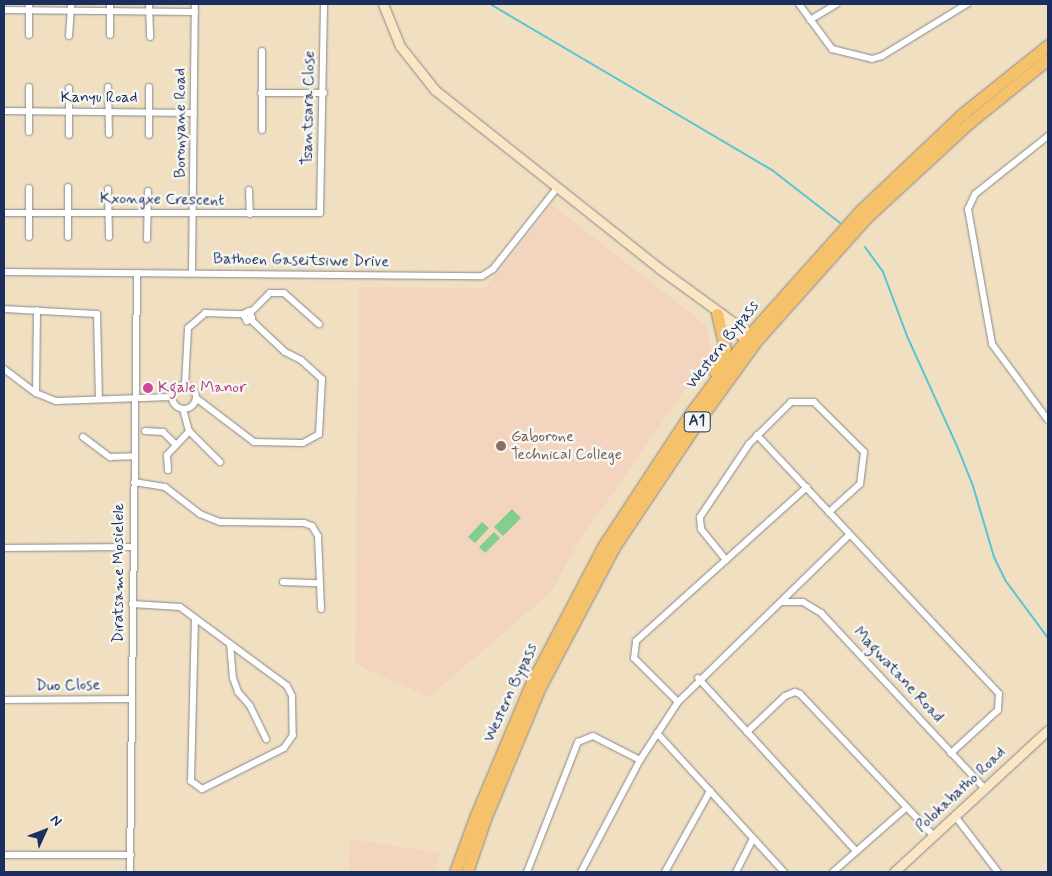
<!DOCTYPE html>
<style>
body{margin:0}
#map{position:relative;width:1052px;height:876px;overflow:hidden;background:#f0dfc0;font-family:Mynerve,sans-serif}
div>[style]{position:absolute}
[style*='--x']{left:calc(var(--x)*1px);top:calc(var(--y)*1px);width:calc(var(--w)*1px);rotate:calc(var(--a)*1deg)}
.built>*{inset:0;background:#f3d4be}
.green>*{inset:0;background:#81ce8d}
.stream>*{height:2px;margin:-1px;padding:0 1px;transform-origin:1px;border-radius:1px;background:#59c5d3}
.roads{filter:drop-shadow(0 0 1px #86878f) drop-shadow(0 0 1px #86878f)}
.street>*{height:6px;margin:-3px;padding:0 3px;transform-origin:3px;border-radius:3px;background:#fff}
.street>.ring{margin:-3px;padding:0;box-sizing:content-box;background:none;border:6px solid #fff;border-radius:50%}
.secondary>*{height:9px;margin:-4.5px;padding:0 4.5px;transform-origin:4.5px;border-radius:4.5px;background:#fbe6c4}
.highway>*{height:11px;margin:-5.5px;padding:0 5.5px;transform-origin:5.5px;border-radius:5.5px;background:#f6c16b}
.dots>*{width:14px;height:14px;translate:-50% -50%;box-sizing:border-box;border:2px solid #f6f6f2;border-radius:50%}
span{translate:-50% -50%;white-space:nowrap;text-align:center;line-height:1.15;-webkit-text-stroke:5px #f6f6f2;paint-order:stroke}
.shield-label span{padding:1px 4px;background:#f6f6f2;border:1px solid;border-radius:4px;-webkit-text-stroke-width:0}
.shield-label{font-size:15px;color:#1b2f5e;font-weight:700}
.street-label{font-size:16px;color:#1b2f5e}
.hotel-label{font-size:16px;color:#b23c85}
.left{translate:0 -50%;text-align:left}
.education-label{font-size:16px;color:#785e54}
.frame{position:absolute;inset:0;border:5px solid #1b2f5e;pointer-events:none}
.north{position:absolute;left:20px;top:806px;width:50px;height:50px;-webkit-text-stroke:4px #f6f6f2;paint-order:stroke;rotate:47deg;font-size:14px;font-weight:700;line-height:20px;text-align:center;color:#1b2f5e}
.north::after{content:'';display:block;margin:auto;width:18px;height:22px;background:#1b2f5e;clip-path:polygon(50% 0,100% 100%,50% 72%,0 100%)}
</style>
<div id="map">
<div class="built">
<div style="clip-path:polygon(552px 205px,706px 325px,711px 352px,580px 540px,551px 592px,429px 697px,355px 664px,359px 287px,484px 289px)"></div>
<div style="clip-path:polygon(350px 839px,441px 853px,434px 872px,349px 872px)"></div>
</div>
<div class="green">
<div style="clip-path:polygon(512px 509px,521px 518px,503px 536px,494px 527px)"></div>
<div style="clip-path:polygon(482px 522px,489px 528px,475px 543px,468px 537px)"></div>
<div style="clip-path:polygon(494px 532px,500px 538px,485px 553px,479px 547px)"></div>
</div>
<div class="stream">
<div style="--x:490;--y:4;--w:327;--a:30.5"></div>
<div style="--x:772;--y:170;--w:86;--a:37.9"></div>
<div style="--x:865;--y:247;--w:31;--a:54"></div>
<div style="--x:883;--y:272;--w:68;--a:69.4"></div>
<div style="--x:907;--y:336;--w:121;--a:65.6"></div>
<div style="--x:957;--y:446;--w:43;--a:68.2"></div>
<div style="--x:973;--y:486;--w:74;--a:73.5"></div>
<div style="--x:994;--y:557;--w:25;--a:64"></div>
<div style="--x:1005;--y:580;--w:72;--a:53.4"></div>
</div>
<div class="roads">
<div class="street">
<div style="--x:110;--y:4;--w:31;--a:90"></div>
<div style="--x:149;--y:4;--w:33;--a:88"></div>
<div style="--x:799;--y:4;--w:56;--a:53.7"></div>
<div style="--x:832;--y:49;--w:41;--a:14"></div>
<div style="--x:872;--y:59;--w:10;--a:-17"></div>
<div style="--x:882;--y:56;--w:100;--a:-31.5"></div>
<div style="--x:4;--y:10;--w:191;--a:0.6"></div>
<div style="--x:810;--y:20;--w:31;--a:-31"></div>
<div style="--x:29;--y:35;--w:31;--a:-90"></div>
<div style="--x:69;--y:36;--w:32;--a:-86"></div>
<div style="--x:262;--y:51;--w:79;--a:90"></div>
<div style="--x:108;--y:87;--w:47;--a:88.8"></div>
<div style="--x:261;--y:93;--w:63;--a:0"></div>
<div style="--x:4;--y:111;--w:190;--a:0.6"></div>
<div style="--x:29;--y:132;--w:45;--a:-90"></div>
<div style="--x:69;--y:135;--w:47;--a:-90"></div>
<div style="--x:149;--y:135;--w:48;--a:-90"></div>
<div style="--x:1048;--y:136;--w:93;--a:141.5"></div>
<div style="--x:975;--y:194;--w:17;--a:115"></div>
<div style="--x:968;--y:209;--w:137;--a:79.9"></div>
<div style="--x:992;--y:344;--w:94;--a:53.6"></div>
<div style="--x:29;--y:188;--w:49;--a:90"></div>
<div style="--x:108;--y:189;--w:48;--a:88.8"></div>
<div style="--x:249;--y:190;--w:24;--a:88"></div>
<div style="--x:4;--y:213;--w:316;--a:0"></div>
<div style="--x:320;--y:213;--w:209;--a:-88.9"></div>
<div style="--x:68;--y:237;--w:50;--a:-90"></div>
<div style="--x:147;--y:239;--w:48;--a:-88.8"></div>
<div style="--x:4;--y:272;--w:478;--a:0.5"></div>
<div style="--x:482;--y:276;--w:13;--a:-32"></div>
<div style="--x:493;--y:269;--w:103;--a:-51.7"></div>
<div style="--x:192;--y:273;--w:269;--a:-89.4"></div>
<div style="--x:4;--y:309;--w:93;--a:3.1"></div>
<div style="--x:97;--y:314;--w:85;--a:88.7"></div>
<div style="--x:251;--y:312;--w:27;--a:-45"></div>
<div style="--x:270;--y:293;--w:14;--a:0"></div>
<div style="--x:284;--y:293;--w:47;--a:41.5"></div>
<div style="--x:4;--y:369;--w:40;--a:37"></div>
<div style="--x:36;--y:393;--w:22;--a:22"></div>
<div style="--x:56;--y:401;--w:115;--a:-2"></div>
<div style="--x:185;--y:385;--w:57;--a:-87"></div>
<div style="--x:188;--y:328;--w:23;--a:-41"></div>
<div style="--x:205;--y:313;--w:38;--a:2"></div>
<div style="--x:243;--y:314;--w:7;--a:-27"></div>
<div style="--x:249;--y:311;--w:8;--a:67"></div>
<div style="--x:252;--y:318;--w:6;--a:149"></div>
<div style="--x:247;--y:321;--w:8;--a:-120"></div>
<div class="ring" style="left:172px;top:385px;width:18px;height:18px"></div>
<div style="--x:36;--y:393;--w:83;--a:-89.3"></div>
<div style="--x:196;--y:398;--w:73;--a:37.2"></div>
<div style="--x:254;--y:442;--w:49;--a:1.2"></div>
<div style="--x:303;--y:443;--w:18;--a:-29"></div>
<div style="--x:319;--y:434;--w:55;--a:-86.9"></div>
<div style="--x:322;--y:379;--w:28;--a:-138"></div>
<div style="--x:301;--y:360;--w:18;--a:-153"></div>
<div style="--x:285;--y:352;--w:47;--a:-136.7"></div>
<div style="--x:183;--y:409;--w:23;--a:75"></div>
<div style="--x:189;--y:431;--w:44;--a:45"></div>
<div style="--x:145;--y:431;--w:18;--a:3"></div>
<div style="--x:163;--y:432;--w:18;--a:45"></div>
<div style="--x:757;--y:435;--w:354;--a:46.9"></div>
<div style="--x:999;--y:694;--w:16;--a:94"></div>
<div style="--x:998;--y:710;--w:64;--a:137.5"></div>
<div style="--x:83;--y:437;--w:34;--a:37"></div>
<div style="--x:110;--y:457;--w:24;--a:-2"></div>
<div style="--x:168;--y:470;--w:15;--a:-94"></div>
<div style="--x:167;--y:455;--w:33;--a:-47"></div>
<div style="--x:134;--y:482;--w:31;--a:9"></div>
<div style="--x:165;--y:487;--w:44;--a:37.6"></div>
<div style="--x:200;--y:514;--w:22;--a:22"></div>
<div style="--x:220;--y:522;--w:84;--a:0.7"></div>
<div style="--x:304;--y:523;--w:9;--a:21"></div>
<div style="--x:312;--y:526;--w:12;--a:59"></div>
<div style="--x:318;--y:536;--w:73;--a:87.6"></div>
<div style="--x:4;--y:548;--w:128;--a:-0.4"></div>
<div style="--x:726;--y:560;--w:40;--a:-129"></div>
<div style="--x:701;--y:529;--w:12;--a:-95"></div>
<div style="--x:700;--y:517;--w:88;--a:-56.1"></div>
<div style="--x:749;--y:444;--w:59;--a:-45"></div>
<div style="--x:791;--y:402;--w:23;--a:0"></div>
<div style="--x:814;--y:402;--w:71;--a:45"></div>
<div style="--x:864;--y:452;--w:32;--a:97"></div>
<div style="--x:860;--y:484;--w:42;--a:137.9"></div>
<div style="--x:283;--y:582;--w:36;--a:2"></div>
<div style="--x:781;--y:602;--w:22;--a:0"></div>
<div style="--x:803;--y:602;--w:21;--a:31"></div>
<div style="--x:821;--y:613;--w:241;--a:47"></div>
<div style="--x:132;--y:604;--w:48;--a:3.6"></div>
<div style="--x:180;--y:607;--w:133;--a:36.4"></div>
<div style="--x:287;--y:686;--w:11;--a:63"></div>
<div style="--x:292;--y:696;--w:39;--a:89"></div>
<div style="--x:293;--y:735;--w:16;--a:125"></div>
<div style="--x:284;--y:748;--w:92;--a:153.4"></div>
<div style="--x:202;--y:789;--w:14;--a:-144"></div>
<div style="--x:191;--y:781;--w:162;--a:-88.6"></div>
<div style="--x:230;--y:644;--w:34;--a:85"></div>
<div style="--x:233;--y:678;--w:15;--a:70"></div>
<div style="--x:238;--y:692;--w:18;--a:49"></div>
<div style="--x:250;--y:706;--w:37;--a:64"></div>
<div style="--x:698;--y:678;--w:234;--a:47.6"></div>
<div style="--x:4;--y:700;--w:128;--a:-0.4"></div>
<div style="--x:678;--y:702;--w:62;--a:-135"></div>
<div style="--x:634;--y:658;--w:17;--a:-83"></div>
<div style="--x:636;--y:641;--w:230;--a:-42"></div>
<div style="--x:747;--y:732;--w:52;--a:-43.5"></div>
<div style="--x:785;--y:696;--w:11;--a:-22"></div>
<div style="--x:795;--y:692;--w:5;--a:22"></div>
<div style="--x:800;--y:694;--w:194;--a:46.7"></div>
<div style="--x:657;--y:733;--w:188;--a:47.6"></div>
<div style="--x:955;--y:816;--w:71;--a:52.5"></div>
<div style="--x:4;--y:855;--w:127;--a:0"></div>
<div style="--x:130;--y:872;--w:599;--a:-89.33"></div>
<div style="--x:527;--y:872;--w:140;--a:-68.6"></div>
<div style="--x:578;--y:742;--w:16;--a:-22"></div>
<div style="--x:593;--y:736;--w:53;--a:27.1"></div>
<div style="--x:581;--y:872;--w:127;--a:-62.2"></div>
<div style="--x:640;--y:760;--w:69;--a:-56.8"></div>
<div style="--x:678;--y:702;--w:239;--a:-44.3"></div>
<div style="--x:665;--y:872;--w:93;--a:-60.9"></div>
<div style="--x:736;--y:872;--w:37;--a:-63"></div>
<div style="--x:833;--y:872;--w:98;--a:-41.3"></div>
</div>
<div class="secondary">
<div style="--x:383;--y:4;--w:45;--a:68"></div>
<div style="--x:400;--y:46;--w:56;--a:51.5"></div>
<div style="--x:435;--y:90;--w:288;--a:38.5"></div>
<div style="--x:660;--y:269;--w:117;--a:36"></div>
<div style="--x:720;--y:317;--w:40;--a:41"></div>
<div style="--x:894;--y:872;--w:209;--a:-42.7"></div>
</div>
<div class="highway">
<div style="--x:715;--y:372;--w:26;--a:-67"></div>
<div style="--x:725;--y:348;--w:35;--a:-103"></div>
<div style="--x:455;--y:872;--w:61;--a:-69.8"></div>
<div style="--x:476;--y:815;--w:144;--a:-67.2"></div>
<div style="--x:532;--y:682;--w:155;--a:-62.3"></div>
<div style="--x:604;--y:545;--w:157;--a:-56.7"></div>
<div style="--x:690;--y:414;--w:100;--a:-53.1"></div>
<div style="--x:750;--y:334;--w:166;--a:-48.2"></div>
<div style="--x:861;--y:210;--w:139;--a:-43.5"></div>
<div style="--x:962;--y:114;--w:110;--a:-38.7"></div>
<div style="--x:467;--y:872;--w:56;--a:-71.2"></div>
<div style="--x:485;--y:819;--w:143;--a:-67.4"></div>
<div style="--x:540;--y:687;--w:158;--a:-62.1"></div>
<div style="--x:614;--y:547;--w:153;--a:-56.2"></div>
<div style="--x:699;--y:420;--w:99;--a:-54.1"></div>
<div style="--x:757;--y:340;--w:165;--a:-48.2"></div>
<div style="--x:867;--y:217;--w:140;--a:-42.7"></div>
<div style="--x:970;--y:122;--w:100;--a:-38.9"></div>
</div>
</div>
<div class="dots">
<div style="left:148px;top:388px;background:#d1479c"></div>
<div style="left:501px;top:446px;background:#8d6e63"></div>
</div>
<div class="shield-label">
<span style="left:697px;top:422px">A1</span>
</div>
<div class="street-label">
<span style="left:99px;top:98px">Kanyu Road</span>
<span style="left:309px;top:108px;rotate:-89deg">Tsantsara Close</span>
<span style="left:181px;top:123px;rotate:-90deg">Boronyane Road</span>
<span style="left:162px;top:200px;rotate:1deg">Kxongxe Crescent</span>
<span style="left:301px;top:261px;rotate:1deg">Bathoen Gaseitsiwe Drive</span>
<span style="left:723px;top:345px;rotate:-52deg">Western Bypass</span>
<span style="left:119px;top:573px;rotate:-90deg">Diratsame Mosielele</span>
<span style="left:898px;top:675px;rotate:47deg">Magwatane Road</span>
<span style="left:68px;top:686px;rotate:-1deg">Duo Close</span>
<span style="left:511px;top:693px;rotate:-65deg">Western Bypass</span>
<span style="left:961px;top:790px;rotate:-43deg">Polokabatho Road</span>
</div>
<div class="hotel-label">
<span class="left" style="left:158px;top:388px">Kgale Manor</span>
</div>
<div class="education-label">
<span class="left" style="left:511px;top:446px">Gaborone<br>Technical College</span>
</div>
<div class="frame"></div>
<div class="north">N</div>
</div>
